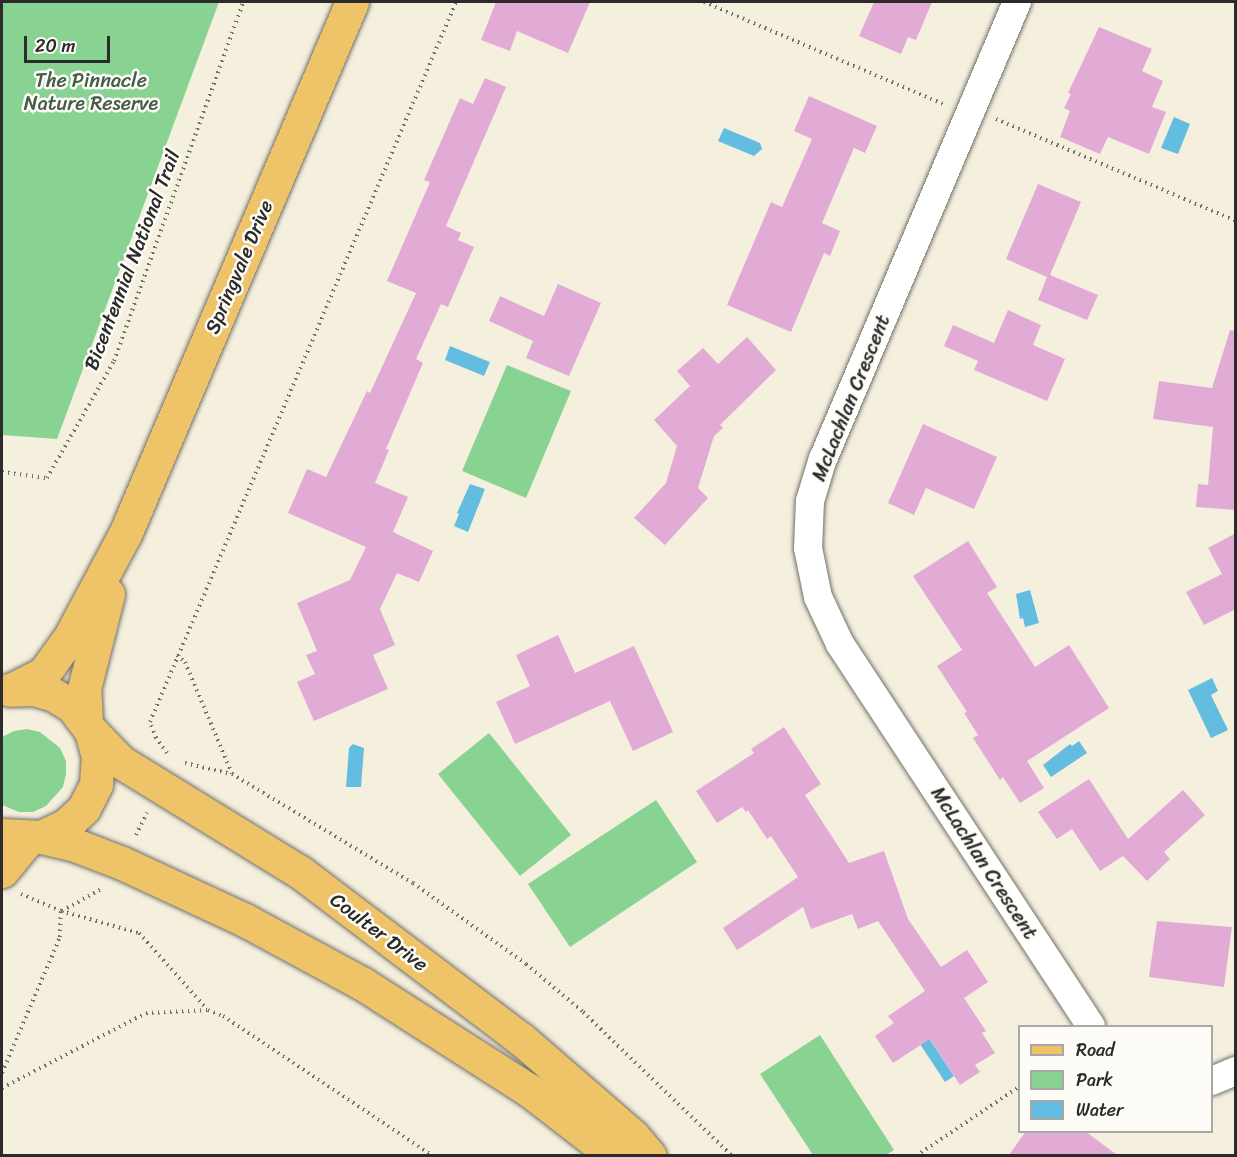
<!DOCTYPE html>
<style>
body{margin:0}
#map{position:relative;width:1237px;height:1157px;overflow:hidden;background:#f5f0de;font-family:Sriracha,sans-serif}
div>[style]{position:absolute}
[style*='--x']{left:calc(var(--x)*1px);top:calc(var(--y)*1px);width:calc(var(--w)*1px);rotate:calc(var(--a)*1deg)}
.green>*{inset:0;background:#88d391}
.water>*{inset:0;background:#63bde1}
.building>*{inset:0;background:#e1abd6}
.path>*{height:4px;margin-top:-2px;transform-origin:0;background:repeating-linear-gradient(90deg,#72706a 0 1.5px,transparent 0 6px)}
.roads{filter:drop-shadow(0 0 2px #72706a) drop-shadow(0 0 2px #72706a)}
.minor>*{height:28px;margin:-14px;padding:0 14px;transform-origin:14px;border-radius:14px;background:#fff}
.major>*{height:33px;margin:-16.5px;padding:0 16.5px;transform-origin:16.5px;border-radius:16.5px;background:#efc469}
span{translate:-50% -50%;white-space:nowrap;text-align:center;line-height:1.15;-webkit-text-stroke:5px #fdfcf7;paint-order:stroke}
.park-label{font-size:20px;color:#475d4a}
.street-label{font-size:20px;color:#2b2b2b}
.frame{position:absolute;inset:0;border:3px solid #2b2b2b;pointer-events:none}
.legend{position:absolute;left:1018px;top:1025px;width:195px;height:108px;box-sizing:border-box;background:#fdfcf7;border:2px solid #a9a8a5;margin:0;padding:8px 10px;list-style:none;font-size:18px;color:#2b2b2b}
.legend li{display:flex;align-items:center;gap:12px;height:30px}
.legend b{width:30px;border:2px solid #a9a8a5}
.scale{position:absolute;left:24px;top:36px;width:86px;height:27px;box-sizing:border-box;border:3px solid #2b2b2b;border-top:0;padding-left:8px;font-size:18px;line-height:21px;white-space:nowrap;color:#2b2b2b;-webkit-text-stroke:4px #fdfcf7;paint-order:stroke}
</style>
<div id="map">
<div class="green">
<div style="clip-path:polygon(2px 2px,219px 2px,57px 439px,2px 435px)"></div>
<div style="clip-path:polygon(507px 365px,571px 391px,526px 498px,462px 471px)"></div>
<div style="clip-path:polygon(27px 729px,40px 732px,60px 748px,66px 761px,66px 774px,63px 787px,46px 806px,33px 812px,19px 812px,2px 805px,2px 737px,14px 731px)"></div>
<div style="clip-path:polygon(489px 733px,571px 835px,520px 876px,438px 774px)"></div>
<div style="clip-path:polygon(656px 800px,697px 862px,570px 947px,528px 884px)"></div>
<div style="clip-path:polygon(820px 1035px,894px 1150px,886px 1155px,813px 1155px,760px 1074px)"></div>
</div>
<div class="water">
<div style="clip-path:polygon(1174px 117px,1190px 124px,1178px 154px,1161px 148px)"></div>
<div style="clip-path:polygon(724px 128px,760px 143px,762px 149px,754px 156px,718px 141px)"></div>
<div style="clip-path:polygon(450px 346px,490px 362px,484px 376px,445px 360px)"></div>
<div style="clip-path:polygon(470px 484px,485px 489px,468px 532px,454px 526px,459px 514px,457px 513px)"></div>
<div style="clip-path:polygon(1030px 590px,1039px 623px,1025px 627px,1023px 618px,1020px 619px,1016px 594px)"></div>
<div style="clip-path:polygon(1212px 678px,1218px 691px,1211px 695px,1228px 730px,1211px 738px,1188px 690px)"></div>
<div style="clip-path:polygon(1079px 741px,1087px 753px,1051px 777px,1043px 765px,1070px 744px,1072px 746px)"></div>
<div style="clip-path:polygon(353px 744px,364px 748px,361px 787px,346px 787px,349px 748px)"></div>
<div style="clip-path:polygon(925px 1032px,954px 1076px,945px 1082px,916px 1038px)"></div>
</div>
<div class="building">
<div style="clip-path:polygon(496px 2px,590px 2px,568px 53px,517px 31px,510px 51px,481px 40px)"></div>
<div style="clip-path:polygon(874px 2px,932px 2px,916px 40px,908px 37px,901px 54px,859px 36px)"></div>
<div style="clip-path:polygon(1099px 27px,1152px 49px,1142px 71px,1163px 81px,1152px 107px,1166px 112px,1149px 154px,1108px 137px,1100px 154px,1060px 137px,1070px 111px,1064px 108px,1071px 94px,1068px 93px)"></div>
<div style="clip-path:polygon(485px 78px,506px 87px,446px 226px,461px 233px,458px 240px,474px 247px,448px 307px,441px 304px,416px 359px,423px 363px,386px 449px,389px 450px,375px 483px,408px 497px,393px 532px,433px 551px,419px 582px,397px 573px,380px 609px,395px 645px,373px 655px,388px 689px,314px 721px,297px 682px,315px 674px,306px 655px,317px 651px,297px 603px,350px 580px,366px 547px,288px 513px,307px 469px,326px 477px,367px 391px,370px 393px,416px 293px,387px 281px,430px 182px,424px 180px,460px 98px,473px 104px)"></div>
<div style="clip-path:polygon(809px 96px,877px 126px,865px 153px,854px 148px,822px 223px,840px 231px,830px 256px,824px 253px,791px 332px,727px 305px,771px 202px,782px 207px,812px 139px,794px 131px)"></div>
<div style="clip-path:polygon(1038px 184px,1081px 202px,1050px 275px,1098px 295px,1087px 320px,1038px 300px,1047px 277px,1006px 259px)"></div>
<div style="clip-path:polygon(558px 284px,601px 303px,569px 376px,526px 358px,533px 341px,489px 321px,500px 296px,544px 316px)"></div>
<div style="clip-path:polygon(1008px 310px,1041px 325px,1033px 345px,1065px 359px,1047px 401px,974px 370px,978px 361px,944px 346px,953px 325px,994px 343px)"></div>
<div style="clip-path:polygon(1230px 330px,1236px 331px,1236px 510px,1196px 507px,1198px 484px,1208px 485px,1213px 427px,1153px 419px,1159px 381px,1212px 388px)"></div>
<div style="clip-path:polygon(747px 337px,776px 370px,720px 425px,723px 428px,714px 436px,698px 488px,708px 498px,665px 545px,634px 518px,666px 483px,677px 446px,654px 420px,690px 386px,677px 371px,703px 348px,718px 364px)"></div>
<div style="clip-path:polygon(923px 424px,997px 457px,974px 509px,926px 488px,914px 515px,888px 503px)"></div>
<div style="clip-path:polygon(1236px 533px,1236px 609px,1204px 625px,1186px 592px,1222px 574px,1208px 548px)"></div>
<div style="clip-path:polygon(968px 541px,997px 587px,987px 593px,1035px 667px,1069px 645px,1109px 708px,1027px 761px,1044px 788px,1020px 803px,1003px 777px,1000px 780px,973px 738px,978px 735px,964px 713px,967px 712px,937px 666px,962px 650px,913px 576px)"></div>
<div style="clip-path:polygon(558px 635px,575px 673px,634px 646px,673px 732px,633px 751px,610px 701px,515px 744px,496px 702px,530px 686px,516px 655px)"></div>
<div style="clip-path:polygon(784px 727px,821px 784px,805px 795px,849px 863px,884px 851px,908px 919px,941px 967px,967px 950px,988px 982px,964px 998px,986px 1031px,982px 1033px,995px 1053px,975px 1065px,980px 1072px,960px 1085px,930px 1039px,893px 1063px,875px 1036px,894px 1023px,888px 1016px,925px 991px,878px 921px,858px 929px,852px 914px,811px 929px,803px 907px,737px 950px,723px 928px,798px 877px,771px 836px,767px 839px,748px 810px,746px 812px,742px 807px,717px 823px,696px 791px,754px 753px,751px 749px)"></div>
<div style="clip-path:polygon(1089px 779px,1128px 839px,1183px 790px,1205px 815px,1164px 852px,1170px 859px,1147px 881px,1123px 856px,1100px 871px,1072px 829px,1057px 839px,1038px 812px)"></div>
<div style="clip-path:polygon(1157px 921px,1232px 927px,1224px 987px,1149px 977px)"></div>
<div style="clip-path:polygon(1026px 1131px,1085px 1131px,1117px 1155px,1009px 1155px)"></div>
</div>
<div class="path">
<div style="--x:704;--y:2;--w:260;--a:23.1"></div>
<div style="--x:996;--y:119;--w:261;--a:23"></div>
<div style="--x:2;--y:472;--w:45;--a:7.6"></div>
<div style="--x:47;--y:478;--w:135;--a:-60.2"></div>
<div style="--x:114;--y:361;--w:381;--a:-70.2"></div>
<div style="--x:177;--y:655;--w:11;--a:41"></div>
<div style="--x:185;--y:662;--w:121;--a:67.2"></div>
<div style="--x:167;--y:753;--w:19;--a:-126"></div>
<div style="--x:156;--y:738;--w:17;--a:-111"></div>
<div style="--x:150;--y:722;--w:782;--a:-66.97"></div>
<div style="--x:185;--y:763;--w:48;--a:13.2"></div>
<div style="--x:232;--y:774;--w:211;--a:31.1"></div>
<div style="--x:413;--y:883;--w:139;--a:35.6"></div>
<div style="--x:526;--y:964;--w:75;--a:40.1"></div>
<div style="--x:583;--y:1012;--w:207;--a:44"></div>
<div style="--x:136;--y:835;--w:25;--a:-64"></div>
<div style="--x:21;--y:894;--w:43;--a:23"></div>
<div style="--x:61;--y:911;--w:81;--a:15.8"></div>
<div style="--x:139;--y:933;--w:102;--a:48.2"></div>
<div style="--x:62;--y:911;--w:47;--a:-29.3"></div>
<div style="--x:2;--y:1073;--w:148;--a:-66.9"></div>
<div style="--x:60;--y:937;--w:26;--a:-88"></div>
<div style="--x:2;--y:1088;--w:162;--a:-27.5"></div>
<div style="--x:146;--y:1013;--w:62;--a:-2.8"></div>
<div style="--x:208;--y:1010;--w:16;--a:22"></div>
<div style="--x:223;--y:1016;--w:252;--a:33.7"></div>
<div style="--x:916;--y:1156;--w:125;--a:-33.9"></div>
</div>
<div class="roads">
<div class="minor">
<div style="--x:1017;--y:2;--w:496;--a:113"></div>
<div style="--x:823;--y:458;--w:45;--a:106.8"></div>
<div style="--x:810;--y:501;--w:47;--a:92.4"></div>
<div style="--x:808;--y:548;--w:50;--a:78.5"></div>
<div style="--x:818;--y:597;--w:52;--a:64.9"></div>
<div style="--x:840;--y:644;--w:457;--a:56.7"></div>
<div style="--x:1212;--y:1081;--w:26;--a:-23"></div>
</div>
<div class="major">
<div style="--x:13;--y:689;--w:35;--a:-27"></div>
<div style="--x:44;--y:673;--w:44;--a:-54.2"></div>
<div style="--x:70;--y:637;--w:119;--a:-61.9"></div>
<div style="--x:126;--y:532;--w:576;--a:-66.91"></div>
<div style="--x:86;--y:722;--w:33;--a:-93"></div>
<div style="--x:84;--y:689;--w:98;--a:-75.8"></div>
<div style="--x:91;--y:731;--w:43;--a:45.9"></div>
<div style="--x:121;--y:762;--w:210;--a:31.6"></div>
<div style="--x:300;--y:872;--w:277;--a:37.1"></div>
<div style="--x:521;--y:1039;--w:148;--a:40.9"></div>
<div style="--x:633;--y:1136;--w:26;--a:50"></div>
<div style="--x:2;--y:835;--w:39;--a:3"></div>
<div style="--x:41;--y:837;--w:26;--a:-25"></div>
<div style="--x:65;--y:826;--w:26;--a:-43"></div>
<div style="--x:84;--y:808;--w:27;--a:-63"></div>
<div style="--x:96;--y:784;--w:27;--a:-86"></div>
<div style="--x:98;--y:757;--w:27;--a:-105"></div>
<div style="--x:91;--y:731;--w:31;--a:-127"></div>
<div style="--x:72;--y:706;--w:21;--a:-149"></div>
<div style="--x:54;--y:695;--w:21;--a:-163"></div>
<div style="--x:34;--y:689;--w:24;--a:178"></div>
<div style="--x:41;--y:837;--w:35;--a:13"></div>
<div style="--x:75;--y:845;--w:50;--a:21"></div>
<div style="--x:122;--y:863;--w:136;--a:24.9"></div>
<div style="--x:245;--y:920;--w:134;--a:28.5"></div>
<div style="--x:363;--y:984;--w:197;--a:32.6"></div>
<div style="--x:529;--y:1090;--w:108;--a:37.8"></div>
<div style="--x:2;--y:871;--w:43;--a:-50.7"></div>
</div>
</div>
<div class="park-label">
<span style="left:91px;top:92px">The Pinnacle<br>Nature Reserve</span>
</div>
<div class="street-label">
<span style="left:132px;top:260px;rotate:-69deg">Bicentennial National Trail</span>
<span style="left:239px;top:267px;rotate:-67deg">Springvale Drive</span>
<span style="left:851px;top:398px;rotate:-68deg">McLachlan Crescent</span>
<span style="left:984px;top:863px;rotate:57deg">McLachlan Crescent</span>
<span style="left:379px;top:932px;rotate:37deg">Coulter Drive</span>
</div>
<div class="frame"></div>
<ul class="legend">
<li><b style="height:8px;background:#efc469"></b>Road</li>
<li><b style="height:16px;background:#88d391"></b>Park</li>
<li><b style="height:16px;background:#63bde1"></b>Water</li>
</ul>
<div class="scale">20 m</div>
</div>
